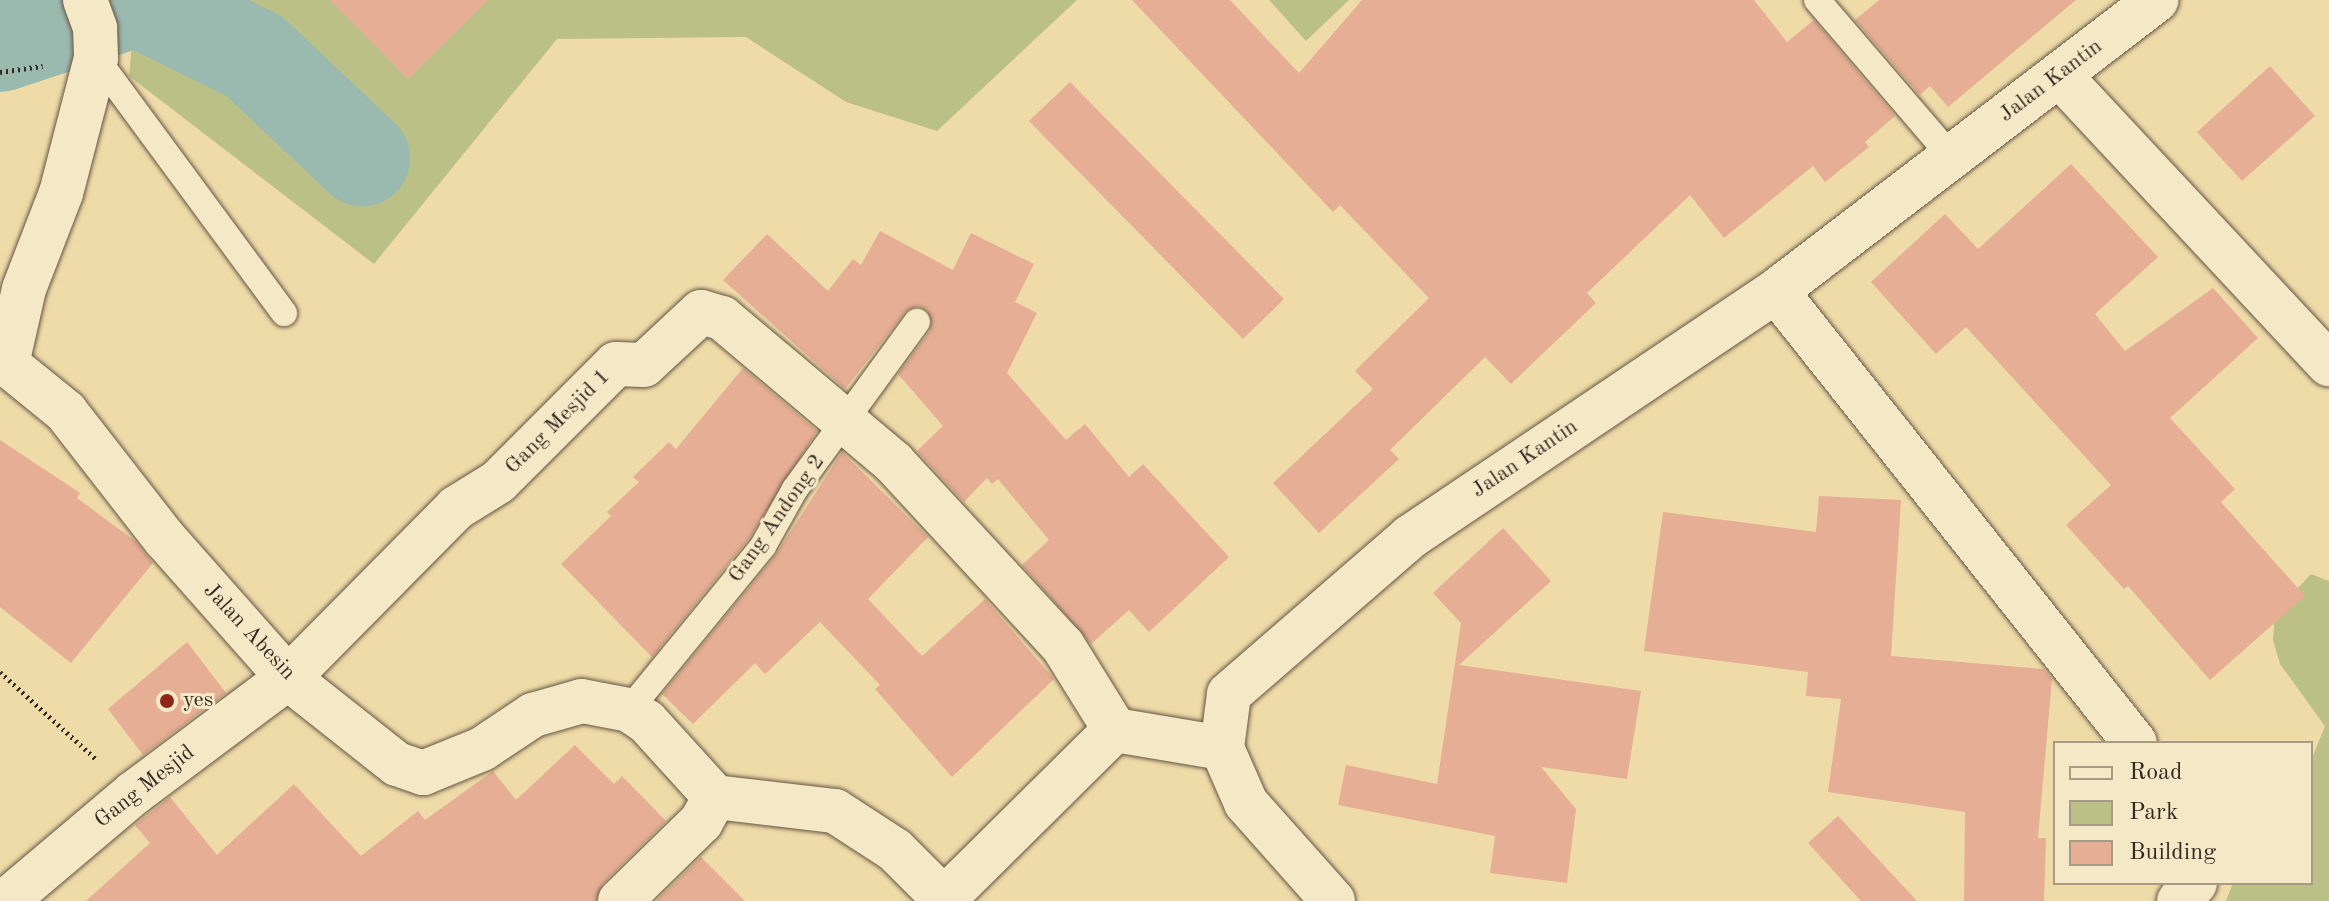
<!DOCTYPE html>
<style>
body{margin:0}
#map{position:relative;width:2329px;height:901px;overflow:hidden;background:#efdba8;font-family:"Old Standard TT",serif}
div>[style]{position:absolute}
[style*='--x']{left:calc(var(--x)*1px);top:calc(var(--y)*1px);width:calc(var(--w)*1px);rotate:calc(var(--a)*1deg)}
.green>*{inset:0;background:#bbc086}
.river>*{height:96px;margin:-48px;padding:0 48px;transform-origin:48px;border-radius:48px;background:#9bbaaf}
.building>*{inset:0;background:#e6ae94}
.path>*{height:5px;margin-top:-2.5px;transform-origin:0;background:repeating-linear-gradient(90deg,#352823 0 2px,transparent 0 6px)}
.roads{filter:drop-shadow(0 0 2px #645544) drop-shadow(0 0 2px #645544)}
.service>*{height:26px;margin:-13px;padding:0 13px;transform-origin:13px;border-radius:13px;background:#f5e8c6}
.minor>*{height:44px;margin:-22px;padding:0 22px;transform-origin:22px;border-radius:22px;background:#f5e8c6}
.dots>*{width:22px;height:22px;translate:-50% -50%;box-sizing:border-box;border:4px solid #f5e8c6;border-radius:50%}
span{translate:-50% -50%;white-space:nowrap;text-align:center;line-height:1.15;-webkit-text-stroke:6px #f5e8c6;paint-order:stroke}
.street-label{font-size:22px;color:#352823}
.poi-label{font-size:22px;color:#352823}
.left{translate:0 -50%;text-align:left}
.legend{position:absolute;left:2053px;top:741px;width:260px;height:144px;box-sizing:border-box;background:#f5e8c6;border:2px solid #a89b85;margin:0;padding:10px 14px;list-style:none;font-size:24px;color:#352823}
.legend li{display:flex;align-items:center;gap:16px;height:40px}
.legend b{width:40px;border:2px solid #a89b85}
</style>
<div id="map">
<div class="green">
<div style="clip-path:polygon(136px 0,1077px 0,937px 131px,846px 102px,746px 37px,557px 39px,374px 264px,129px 76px)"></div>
<div style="clip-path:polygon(1269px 0,1349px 0,1306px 41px)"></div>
<div style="clip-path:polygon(2311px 574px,2329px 581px,2329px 901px,2226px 901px,2233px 883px,2311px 883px,2311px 761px,2325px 726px,2280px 664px,2273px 640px,2275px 613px)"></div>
</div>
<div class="river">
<div style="--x:140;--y:0;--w:127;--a:26.2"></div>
<div style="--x:254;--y:56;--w:149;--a:43.4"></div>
<div style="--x:0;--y:44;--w:139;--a:-18.4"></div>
</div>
<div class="building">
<div style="clip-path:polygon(330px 0,488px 0,408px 79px)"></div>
<div style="clip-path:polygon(1132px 0,1230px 0,1299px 73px,1362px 0,1754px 0,1787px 42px,1814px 20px,1895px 116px,1865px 142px,1869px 147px,1825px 182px,1813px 166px,1724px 238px,1690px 195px,1587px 293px,1596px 303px,1511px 384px,1485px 357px,1390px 450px,1399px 459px,1319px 533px,1273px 483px,1373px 389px,1355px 371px,1429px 298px,1340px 205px,1333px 212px)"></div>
<div style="clip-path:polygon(1879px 0,2076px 0,1948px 107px,1930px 86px,1920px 95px,1855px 20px)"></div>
<div style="clip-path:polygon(2270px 66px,2315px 116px,2242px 181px,2197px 132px)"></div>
<div style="clip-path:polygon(1070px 82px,1284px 299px,1243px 339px,1029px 121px)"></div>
<div style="clip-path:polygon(2071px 164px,2158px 257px,2095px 314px,2125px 351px,2213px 288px,2258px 338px,2170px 418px,2235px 489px,2221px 502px,2305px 596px,2210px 680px,2128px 586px,2124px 589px,2066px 525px,2111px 485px,1966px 327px,1936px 354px,1871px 282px,1945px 214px,1978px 249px)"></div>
<div style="clip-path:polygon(880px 231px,953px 270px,971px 233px,1034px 264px,1015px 302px,1037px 313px,1007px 373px,1066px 440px,1085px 424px,1129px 477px,1143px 464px,1229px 557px,1149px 632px,1129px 610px,1091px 644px,1022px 565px,1049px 540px,998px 479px,992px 484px,987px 478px,964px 502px,917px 451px,943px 426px,898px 374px,930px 331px,927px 310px,918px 306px,905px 312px,845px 389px,723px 280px,767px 234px,828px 291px,853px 259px,861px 265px)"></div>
<div style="clip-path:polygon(743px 368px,817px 431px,750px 537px,652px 657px,561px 564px,611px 516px,607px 512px,639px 482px,633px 477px,669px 442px,676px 449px)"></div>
<div style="clip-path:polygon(0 440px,80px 493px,77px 498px,135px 541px,153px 563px,71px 663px,0 607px)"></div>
<div style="clip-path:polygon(842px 452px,928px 537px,868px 599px,922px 656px,985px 599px,1054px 679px,952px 777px,875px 689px,880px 685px,820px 622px,765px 674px,755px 663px,693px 724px,662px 694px,775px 556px)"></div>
<div style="clip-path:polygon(1819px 496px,1901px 500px,1891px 656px,2044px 669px,2052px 679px,2038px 838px,2046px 838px,2044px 901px,1964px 901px,1965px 812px,1828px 792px,1841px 699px,1806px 696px,1808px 672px,1644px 651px,1663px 512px,1816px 532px)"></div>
<div style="clip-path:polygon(1503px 528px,1551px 581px,1459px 665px,1641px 691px,1627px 779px,1541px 767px,1576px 809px,1567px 883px,1490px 873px,1495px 836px,1338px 805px,1346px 765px,1437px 784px,1461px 623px,1433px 593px)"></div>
<div style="clip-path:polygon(187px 642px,226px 693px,143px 755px,108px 709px)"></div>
<div style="clip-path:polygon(575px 745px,614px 784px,622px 776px,666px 821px,603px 883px,596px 901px,86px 901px,150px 843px,135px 825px,170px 797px,217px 855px,294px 784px,361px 856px,418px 811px,425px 820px,493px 771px,516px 800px)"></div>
<div style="clip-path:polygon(1838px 816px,1917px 901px,1861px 901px,1808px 843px)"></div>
<div style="clip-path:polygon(701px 857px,745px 901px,656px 901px)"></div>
</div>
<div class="path">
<div style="--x:0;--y:72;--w:43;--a:-7.9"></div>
<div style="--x:0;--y:672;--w:131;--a:42.2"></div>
</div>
<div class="roads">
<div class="service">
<div style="--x:1817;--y:0;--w:203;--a:49.4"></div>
<div style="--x:96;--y:58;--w:317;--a:53.6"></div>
<div style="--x:629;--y:710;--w:212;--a:-50.7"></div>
<div style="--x:763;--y:546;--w:65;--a:-60.7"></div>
<div style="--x:795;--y:489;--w:207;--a:-53.9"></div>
</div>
<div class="minor">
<div style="--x:85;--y:0;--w:30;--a:70"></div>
<div style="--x:95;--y:28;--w:30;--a:88"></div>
<div style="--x:96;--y:58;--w:139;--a:104.5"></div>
<div style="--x:61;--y:193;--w:103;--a:111.1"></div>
<div style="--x:24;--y:289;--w:77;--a:102.8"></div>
<div style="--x:7;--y:364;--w:76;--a:39.1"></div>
<div style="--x:66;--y:412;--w:161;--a:52.1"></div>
<div style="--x:165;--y:539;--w:186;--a:48.5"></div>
<div style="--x:288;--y:678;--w:139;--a:38.3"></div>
<div style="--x:397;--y:764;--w:28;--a:19"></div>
<div style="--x:423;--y:773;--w:64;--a:-22.1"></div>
<div style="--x:482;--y:749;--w:61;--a:-33.7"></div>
<div style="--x:533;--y:715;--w:51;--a:-15.9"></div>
<div style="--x:582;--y:701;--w:48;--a:10.8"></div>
<div style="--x:629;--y:710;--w:22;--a:34"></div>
<div style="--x:647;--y:722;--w:101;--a:47.8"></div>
<div style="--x:715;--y:797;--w:121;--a:6.7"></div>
<div style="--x:835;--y:811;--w:72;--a:33"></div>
<div style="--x:895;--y:850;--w:72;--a:45"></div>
<div style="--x:2061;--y:77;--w:393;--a:47"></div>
<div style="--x:1776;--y:291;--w:577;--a:51.54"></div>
<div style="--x:1222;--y:748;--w:60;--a:66.4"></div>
<div style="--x:1246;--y:803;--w:131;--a:48.4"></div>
<div style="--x:945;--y:898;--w:239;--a:-44.7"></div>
<div style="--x:1115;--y:730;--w:109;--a:9.5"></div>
<div style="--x:1222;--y:748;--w:54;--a:-82.6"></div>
<div style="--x:1229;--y:694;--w:240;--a:-40.9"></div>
<div style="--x:1410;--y:537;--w:441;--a:-33.9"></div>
<div style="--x:1776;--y:291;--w:479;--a:-37.4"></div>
<div style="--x:6;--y:901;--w:167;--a:-40.2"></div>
<div style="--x:134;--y:793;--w:192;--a:-36.8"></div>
<div style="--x:288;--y:678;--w:239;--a:-45.3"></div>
<div style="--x:456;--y:508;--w:49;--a:-31.8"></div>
<div style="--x:498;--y:482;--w:167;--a:-45"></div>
<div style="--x:616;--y:364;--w:28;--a:2"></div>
<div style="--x:644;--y:365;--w:78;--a:-42.9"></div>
<div style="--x:701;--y:312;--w:22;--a:16"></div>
<div style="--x:722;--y:318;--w:225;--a:40.1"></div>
<div style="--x:894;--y:463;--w:249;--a:47.3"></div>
<div style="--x:1063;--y:646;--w:99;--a:58.2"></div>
<div style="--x:620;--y:901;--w:113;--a:-44.3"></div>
<div style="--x:701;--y:822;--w:29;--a:-61"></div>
<div style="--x:2179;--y:901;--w:24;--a:-48"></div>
</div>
</div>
<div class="dots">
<div style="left:167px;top:701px;background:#8f2418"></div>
</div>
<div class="street-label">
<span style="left:2051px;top:81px;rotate:-37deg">Jalan Kantin</span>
<span style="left:558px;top:422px;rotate:-45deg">Gang Mesjid 1</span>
<span style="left:1525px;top:459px;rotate:-34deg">Jalan Kantin</span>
<span style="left:777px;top:519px;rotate:-55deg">Gang Andong 2</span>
<span style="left:249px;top:632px;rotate:47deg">Jalan Abesin</span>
<span style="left:145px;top:787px;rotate:-38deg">Gang Mesjid</span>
</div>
<div class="poi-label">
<span class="left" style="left:183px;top:701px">yes</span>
</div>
<ul class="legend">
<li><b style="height:10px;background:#f5e8c6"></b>Road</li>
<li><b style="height:22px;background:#bbc086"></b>Park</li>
<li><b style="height:22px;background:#e6ae94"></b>Building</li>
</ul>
</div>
